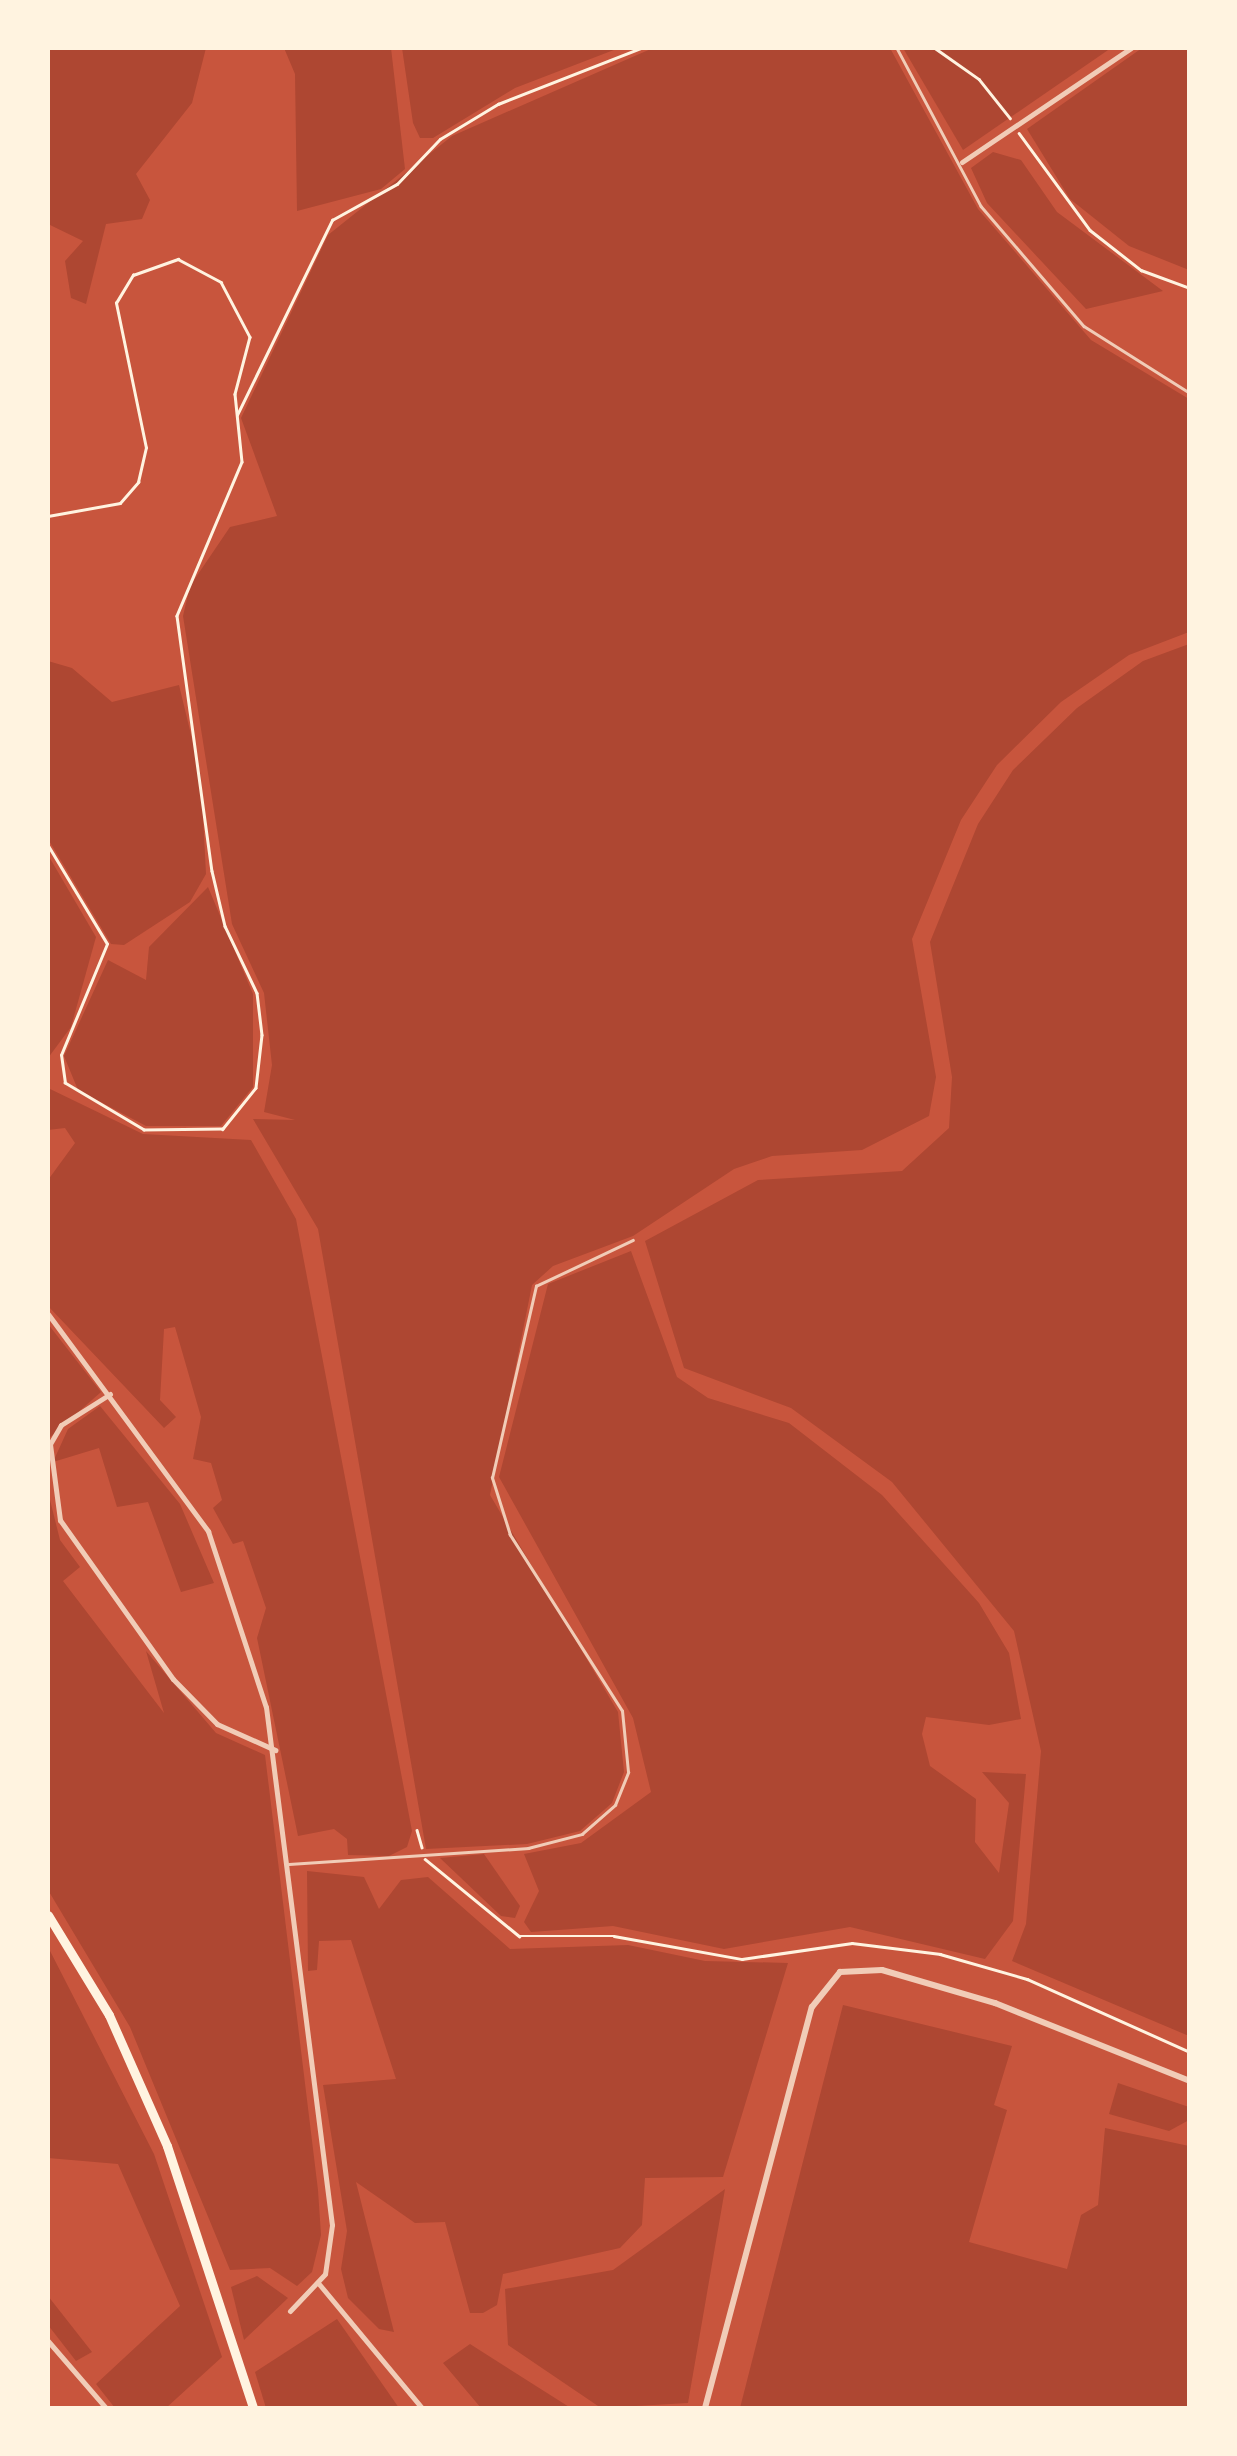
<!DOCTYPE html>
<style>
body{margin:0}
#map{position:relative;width:1237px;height:2456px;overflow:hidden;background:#c8553d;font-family:Bitter,serif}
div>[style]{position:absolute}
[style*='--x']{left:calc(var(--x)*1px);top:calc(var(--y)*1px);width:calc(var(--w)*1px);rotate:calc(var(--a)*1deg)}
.green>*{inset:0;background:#ae4732}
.path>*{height:2.5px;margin:-1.25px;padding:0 1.25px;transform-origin:1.25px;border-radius:1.25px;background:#fff3e0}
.service>*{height:2.5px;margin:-1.25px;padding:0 1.25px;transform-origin:1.25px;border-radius:1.25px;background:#f1ccb7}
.minor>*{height:5px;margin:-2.5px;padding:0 2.5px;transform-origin:2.5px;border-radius:2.5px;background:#f1ccb7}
.tertiary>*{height:6px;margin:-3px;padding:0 3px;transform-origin:3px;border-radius:3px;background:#f1ccb7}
.trunk>*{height:9px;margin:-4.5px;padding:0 4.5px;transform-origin:4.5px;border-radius:4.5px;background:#fff3e0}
span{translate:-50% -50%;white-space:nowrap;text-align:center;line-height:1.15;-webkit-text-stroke:8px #fff3e0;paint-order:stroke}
.frame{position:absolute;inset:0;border:50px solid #fff3e0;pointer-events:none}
</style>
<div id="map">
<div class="green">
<div style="clip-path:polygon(48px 48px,206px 48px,192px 103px,136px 174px,150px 200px,142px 219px,106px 224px,86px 304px,71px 298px,65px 261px,83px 241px,48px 224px)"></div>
<div style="clip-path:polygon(284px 48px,391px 48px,405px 169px,381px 189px,297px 211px,295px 74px)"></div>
<div style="clip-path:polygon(402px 48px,619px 48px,515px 88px,433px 138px,420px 138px,413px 123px)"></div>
<div style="clip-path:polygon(653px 48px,890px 48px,978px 209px,1091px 340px,1189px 399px,1189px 632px,1129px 655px,1061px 702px,997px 765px,961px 820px,912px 939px,936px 1077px,929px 1116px,862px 1150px,772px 1156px,734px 1169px,633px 1236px,553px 1266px,532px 1285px,490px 1495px,618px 1712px,624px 1772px,612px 1803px,580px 1831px,527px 1844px,426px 1849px,318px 1229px,253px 1119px,295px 1120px,264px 1112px,272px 1065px,264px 993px,232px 924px,183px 616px,190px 586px,230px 527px,277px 516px,241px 418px,328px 235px,452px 136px)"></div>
<div style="clip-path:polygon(903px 48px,1111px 48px,963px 150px)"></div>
<div style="clip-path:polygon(1142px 48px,1189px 48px,1189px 270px,1129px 246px,1070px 199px,1027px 129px)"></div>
<div style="clip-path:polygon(993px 152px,1021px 160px,1057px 212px,1163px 291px,1086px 309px,987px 203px,971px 168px)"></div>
<div style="clip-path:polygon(1189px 644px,1189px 2036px,1012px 1961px,1026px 1924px,1041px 1751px,1014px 1631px,892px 1482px,791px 1408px,684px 1368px,645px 1241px,758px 1180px,902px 1171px,949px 1128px,952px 1077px,930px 942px,978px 824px,1013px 770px,1077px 708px,1143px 661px)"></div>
<div style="clip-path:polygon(48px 661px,72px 668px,112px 702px,179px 685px,201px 776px,206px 874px,190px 902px,124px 945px,111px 944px,48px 839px)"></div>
<div style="clip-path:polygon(48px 855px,96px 937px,71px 1027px,48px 1058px)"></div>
<div style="clip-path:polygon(208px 887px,253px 994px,253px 1087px,221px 1126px,146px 1126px,78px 1090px,64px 1056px,108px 960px,146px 980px,149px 947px)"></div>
<div style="clip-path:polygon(48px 1088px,143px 1134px,251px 1140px,296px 1219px,412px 1831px,407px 1847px,389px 1856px,348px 1855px,347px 1839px,334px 1829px,298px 1836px,257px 1638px,266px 1608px,243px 1541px,233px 1544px,213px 1508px,222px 1500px,211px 1463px,193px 1459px,201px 1417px,175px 1327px,164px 1329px,160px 1400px,176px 1417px,164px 1428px,48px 1306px,48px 1180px,75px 1143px,65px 1128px,48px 1130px)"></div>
<div style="clip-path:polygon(631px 1251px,677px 1377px,708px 1398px,789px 1423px,882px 1495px,979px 1603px,1009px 1653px,1021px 1719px,989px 1725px,926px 1717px,922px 1734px,930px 1766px,976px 1799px,975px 1842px,999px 1873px,1009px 1803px,982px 1772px,1026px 1774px,1013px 1921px,985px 1959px,850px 1927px,724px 1949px,613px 1926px,531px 1932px,524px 1922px,539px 1891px,524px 1854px,581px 1843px,651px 1792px,633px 1718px,499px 1477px,548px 1284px)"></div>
<div style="clip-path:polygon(48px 1324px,101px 1392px,48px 1439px)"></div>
<div style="clip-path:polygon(100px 1406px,180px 1504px,214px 1583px,181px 1592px,148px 1502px,117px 1507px,99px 1448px,53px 1462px,68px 1429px)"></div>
<div style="clip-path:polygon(48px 1492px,60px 1540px,80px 1567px,63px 1581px,164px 1713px,146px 1651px,216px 1733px,265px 1755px,318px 2190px,321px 2235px,312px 2272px,297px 2286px,270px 2268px,230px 2270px,130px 2027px,48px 1890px)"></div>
<div style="clip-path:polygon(484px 1854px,520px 1906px,515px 1918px,501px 1916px,440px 1858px)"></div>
<div style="clip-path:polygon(307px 1871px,364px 1877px,379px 1909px,401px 1880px,428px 1877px,510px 1949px,628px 1945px,705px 1961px,788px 1963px,723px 2177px,645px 2178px,642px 2225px,620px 2248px,503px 2274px,497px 2305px,483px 2313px,470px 2313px,445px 2222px,415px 2223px,356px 2182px,394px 2332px,379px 2329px,348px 2298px,341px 2269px,347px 2231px,323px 2085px,396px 2079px,351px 1940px,319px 1941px,317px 1970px,308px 1971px)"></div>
<div style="clip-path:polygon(48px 1947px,154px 2154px,222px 2357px,166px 2408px,115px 2408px,96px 2384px,180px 2306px,118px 2164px,48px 2158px)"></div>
<div style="clip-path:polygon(843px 2005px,1012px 2046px,994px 2105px,1007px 2110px,969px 2242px,1067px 2269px,1081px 2215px,1098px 2205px,1105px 2128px,1189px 2146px,1189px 2408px,740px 2408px)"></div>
<div style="clip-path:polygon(1118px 2083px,1189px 2107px,1189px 2120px,1169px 2131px,1109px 2114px)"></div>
<div style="clip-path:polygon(725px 2189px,688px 2403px,601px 2408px,508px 2345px,505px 2289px,613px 2270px)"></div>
<div style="clip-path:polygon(257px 2276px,288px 2298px,244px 2340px,231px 2287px)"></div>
<div style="clip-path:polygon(48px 2296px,92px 2352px,76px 2361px,48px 2325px)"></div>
<div style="clip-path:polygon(337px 2319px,399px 2408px,266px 2408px,255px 2372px)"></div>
<div style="clip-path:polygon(470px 2344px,566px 2405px,571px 2408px,481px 2408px,443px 2363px)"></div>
</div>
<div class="path">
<div style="--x:935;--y:48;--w:54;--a:35.2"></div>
<div style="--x:979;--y:79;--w:50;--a:51.5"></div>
<div style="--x:1019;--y:133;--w:120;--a:53.8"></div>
<div style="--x:1090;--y:230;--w:65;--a:38.1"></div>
<div style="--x:1141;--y:270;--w:52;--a:20.2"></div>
<div style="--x:237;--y:415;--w:217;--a:-64"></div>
<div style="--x:332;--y:220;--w:74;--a:-29"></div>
<div style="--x:397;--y:184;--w:62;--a:-46.3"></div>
<div style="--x:440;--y:139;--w:68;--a:-31.1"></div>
<div style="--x:498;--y:104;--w:154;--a:-21.4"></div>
<div style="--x:48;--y:516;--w:73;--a:-10.2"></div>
<div style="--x:120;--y:503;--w:28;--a:-49"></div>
<div style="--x:138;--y:482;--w:35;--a:-77"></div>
<div style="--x:146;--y:448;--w:148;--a:-101.7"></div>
<div style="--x:116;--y:303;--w:33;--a:-59"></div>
<div style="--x:133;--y:275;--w:48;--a:-19.6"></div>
<div style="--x:178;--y:259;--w:49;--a:28.1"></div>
<div style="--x:221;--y:282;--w:62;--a:62.2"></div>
<div style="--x:250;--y:337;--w:59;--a:104.7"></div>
<div style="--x:235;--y:394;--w:68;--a:84.1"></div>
<div style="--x:242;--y:462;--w:167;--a:112.9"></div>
<div style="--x:177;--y:616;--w:257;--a:82.2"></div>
<div style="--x:212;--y:871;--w:57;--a:76.7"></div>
<div style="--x:225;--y:926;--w:74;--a:64.5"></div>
<div style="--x:257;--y:993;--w:42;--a:83.2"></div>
<div style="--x:262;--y:1035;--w:53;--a:96.5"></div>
<div style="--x:256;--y:1088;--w:53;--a:128.8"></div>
<div style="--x:223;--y:1129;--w:79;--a:179.3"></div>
<div style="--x:144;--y:1130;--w:92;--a:-149.3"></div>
<div style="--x:65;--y:1083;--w:28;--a:-98"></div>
<div style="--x:61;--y:1055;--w:120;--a:-67.5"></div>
<div style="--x:107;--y:944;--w:114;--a:-121"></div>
<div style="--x:417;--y:1830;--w:18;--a:74"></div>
<div style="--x:425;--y:1859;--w:122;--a:39.3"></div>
<div style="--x:519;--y:1936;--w:95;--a:0"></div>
<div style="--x:614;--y:1936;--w:130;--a:10.2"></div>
<div style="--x:742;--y:1959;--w:111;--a:-8.3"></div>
<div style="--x:852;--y:1943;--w:89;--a:7.1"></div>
<div style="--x:940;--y:1954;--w:91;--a:16"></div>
<div style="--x:1027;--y:1979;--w:179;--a:24.1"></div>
</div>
<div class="service">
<div style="--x:897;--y:48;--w:179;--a:62"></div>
<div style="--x:981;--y:206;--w:158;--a:49.4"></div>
<div style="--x:1084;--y:326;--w:125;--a:32.3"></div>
<div style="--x:289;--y:1864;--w:240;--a:-3.8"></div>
<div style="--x:528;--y:1848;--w:56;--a:-14.5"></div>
<div style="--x:582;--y:1834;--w:44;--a:-41.3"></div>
<div style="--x:615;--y:1805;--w:35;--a:-68"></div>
<div style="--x:628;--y:1772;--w:61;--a:-95.6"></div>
<div style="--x:622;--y:1711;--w:209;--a:-122.5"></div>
<div style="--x:510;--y:1535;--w:60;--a:-107.5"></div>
<div style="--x:492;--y:1478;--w:197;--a:-77.1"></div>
<div style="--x:536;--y:1286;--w:107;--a:-25.4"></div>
</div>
<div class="minor">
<div style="--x:962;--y:162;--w:204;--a:-34"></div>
<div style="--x:48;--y:1314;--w:270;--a:53.6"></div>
<div style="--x:208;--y:1531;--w:185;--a:71.8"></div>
<div style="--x:266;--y:1707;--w:522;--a:82.74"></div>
<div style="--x:332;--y:2225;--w:49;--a:98.1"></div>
<div style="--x:325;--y:2274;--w:51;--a:133.4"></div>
<div style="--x:110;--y:1394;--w:58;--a:147.7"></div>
<div style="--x:61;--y:1425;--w:22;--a:120"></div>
<div style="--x:50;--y:1444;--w:77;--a:82.5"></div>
<div style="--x:60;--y:1520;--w:195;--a:54.6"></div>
<div style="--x:173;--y:1679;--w:63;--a:45.6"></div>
<div style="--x:217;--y:1724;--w:64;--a:24.1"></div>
<div style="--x:319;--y:2284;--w:161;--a:50.3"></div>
<div style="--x:48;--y:2341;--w:89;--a:49.1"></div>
</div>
<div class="tertiary">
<div style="--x:705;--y:2408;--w:415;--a:-75.1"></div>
<div style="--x:812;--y:2007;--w:45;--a:-51.3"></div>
<div style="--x:840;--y:1972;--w:42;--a:-2.7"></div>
<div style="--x:882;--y:1970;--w:118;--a:16.3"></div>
<div style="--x:995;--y:2003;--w:210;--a:21.8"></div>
</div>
<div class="trunk">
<div style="--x:48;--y:1915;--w:117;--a:58.6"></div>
<div style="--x:109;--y:2015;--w:143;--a:66.1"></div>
<div style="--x:167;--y:2146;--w:276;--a:71.8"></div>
</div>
<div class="frame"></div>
</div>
